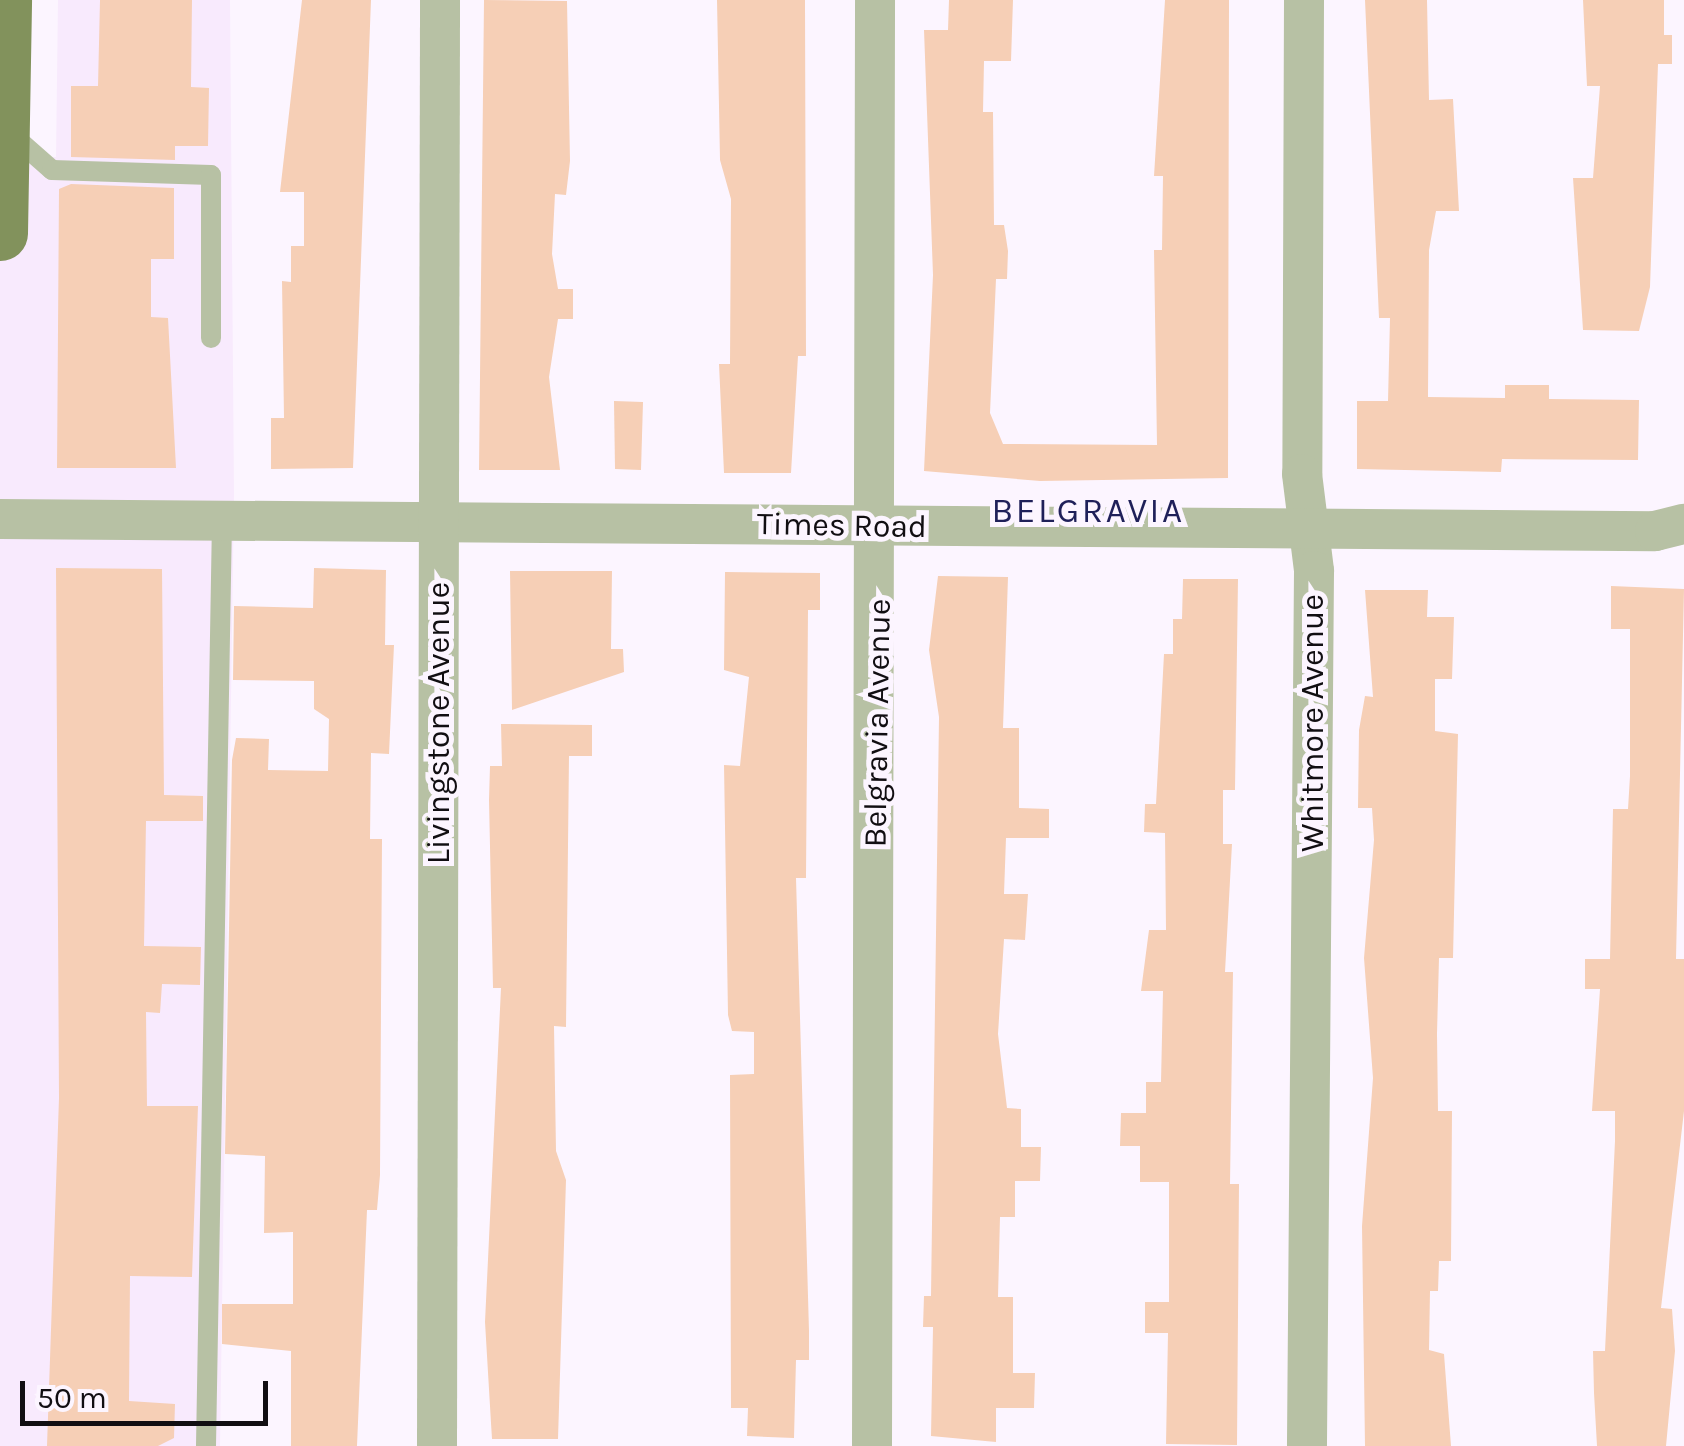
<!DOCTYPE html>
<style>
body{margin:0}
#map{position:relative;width:1684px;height:1446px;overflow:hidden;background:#fcf5ff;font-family:Karla,sans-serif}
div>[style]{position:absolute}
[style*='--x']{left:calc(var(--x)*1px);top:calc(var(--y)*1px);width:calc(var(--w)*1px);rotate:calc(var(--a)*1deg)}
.built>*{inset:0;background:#f8eafd}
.building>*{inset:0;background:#f6cfb6}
.service>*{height:20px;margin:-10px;padding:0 10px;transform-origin:10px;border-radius:10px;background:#b7c1a4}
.minor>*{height:40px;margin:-20px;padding:0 20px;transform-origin:20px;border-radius:20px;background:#b7c1a4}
.primary>*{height:55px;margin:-27.5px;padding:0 27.5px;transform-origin:27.5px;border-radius:27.5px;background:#82925c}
span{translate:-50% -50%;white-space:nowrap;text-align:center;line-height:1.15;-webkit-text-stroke:10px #fcf5ff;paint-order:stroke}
.street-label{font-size:32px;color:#110e12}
.neighbourhood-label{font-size:35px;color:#1f2059;letter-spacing:2.5px}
.scale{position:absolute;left:20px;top:1381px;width:248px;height:45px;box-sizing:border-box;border:5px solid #110e12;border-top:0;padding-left:12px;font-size:30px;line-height:35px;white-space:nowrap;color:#110e12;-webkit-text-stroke:8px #fcf5ff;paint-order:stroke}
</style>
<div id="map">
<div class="built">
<div style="clip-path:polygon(58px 0,230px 0,234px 494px,220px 1446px,0 1446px,0 157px,56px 157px)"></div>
</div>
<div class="building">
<div style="clip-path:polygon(100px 0,192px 0,191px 87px,209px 88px,208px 146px,175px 146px,175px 160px,71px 157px,71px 86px,98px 86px)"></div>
<div style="clip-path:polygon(302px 0,371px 0,353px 468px,271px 469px,271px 418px,284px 418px,282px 281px,291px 282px,291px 246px,304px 246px,304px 192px,280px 192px)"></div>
<div style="clip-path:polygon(484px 0,567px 1px,570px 161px,566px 195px,555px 194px,552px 254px,558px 289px,573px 289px,573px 319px,558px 319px,549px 377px,560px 470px,479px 470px)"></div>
<div style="clip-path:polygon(717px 0,805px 0,806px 356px,798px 356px,791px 473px,724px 473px,719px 364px,730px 364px,731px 199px,720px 160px)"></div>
<div style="clip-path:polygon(949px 0,1013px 0,1011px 61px,984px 61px,983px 112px,993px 112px,994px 225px,1004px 225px,1008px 251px,1007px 279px,996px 279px,990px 413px,1003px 444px,1157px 445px,1154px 250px,1162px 250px,1163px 176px,1154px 176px,1165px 0,1229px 0,1228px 478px,1040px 481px,924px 471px,933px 275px,924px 30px,948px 30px)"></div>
<div style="clip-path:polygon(1365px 0,1427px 0,1429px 100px,1453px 99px,1459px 211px,1436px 211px,1429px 250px,1428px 397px,1505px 398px,1505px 385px,1549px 385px,1549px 399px,1639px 400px,1638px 460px,1502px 459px,1501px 472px,1357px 469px,1357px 401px,1388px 401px,1390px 318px,1379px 318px)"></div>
<div style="clip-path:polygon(1583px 0,1664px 0,1664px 35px,1672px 35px,1672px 64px,1658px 64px,1650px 287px,1639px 331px,1583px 330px,1573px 178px,1593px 178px,1600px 86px,1587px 86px)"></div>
<div style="clip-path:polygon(71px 184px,174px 188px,174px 259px,151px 259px,151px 317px,168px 318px,176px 468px,57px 468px,59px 189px)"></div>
<div style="clip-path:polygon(614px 401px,643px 402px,641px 470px,615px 469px)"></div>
<div style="clip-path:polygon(56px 568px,162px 569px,164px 795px,203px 796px,203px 821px,146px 821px,144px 946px,201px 947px,200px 985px,162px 984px,160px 1013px,146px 1012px,147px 1106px,198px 1106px,192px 1277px,130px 1276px,129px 1401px,175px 1404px,174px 1438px,158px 1446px,47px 1446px,59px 1098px)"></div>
<div style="clip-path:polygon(314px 568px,386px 570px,385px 645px,394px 645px,389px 754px,371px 753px,370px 839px,382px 839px,380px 1175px,377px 1210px,367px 1210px,357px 1446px,291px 1446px,291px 1351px,222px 1344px,222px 1304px,293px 1304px,293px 1232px,264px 1233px,265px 1156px,225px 1154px,232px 760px,236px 738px,269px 739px,268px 770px,328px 771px,329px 719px,314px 709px,314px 681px,233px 680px,234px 606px,313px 608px)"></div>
<div style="clip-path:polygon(510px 571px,612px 571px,611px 649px,623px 649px,624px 672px,512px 710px)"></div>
<div style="clip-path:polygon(725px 572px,820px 573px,820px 610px,808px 610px,806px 878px,796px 878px,809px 1331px,809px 1360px,796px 1360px,794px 1438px,747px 1436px,748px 1408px,731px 1408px,730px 1075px,754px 1074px,754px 1032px,732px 1031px,728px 1015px,724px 765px,740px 766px,749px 677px,724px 670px)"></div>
<div style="clip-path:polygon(938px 576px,1008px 577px,1003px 728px,1019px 728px,1019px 808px,1049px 809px,1049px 838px,1006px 838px,1004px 894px,1028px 894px,1025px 940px,1004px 939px,998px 1034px,1007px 1108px,1021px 1109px,1021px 1147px,1041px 1147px,1040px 1181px,1015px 1181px,1015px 1217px,1000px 1217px,998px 1297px,1013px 1297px,1013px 1373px,1035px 1373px,1034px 1408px,996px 1408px,996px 1442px,931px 1436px,933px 1327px,923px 1327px,924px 1296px,931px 1296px,939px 717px,929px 650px)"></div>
<div style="clip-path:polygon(1183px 579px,1238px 579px,1235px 790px,1223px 790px,1223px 844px,1232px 844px,1225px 972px,1233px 972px,1230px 1184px,1239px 1184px,1237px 1445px,1166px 1444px,1168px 1333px,1145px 1333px,1145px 1302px,1169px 1302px,1169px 1182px,1140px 1182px,1140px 1146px,1120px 1146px,1121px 1113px,1146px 1113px,1146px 1082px,1161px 1082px,1163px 991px,1141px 991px,1149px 930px,1166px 930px,1165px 833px,1144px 832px,1145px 804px,1156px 804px,1164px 654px,1173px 654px,1173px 619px,1182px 619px)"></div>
<div style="clip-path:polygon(1611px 586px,1684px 589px,1676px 959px,1684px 959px,1684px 1111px,1661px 1308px,1672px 1309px,1675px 1351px,1666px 1446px,1597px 1446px,1594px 1393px,1593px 1351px,1605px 1351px,1615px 1141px,1615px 1111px,1592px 1111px,1600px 989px,1585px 989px,1585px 959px,1610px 959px,1613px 809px,1628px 809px,1630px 776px,1630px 629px,1611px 629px)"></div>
<div style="clip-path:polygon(1365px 590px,1428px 590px,1427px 617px,1454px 617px,1452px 679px,1435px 679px,1435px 731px,1458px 734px,1453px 958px,1439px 958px,1437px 1034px,1438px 1111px,1452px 1111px,1451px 1261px,1439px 1261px,1438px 1291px,1430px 1291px,1429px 1350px,1444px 1354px,1451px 1446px,1365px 1446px,1362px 1226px,1373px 1078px,1364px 958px,1374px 840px,1372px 808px,1358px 808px,1359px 730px,1365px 696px,1373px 697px)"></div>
<div style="clip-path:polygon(501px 724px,592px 725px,592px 756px,569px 756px,566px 1027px,554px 1026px,556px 1151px,566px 1180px,558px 1439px,492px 1439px,491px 1423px,485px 1322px,501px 988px,493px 988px,489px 800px,490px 766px,502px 766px)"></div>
</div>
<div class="service">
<div style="--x:10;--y:133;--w:56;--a:41.4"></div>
<div style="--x:52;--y:170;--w:159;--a:1.8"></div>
<div style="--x:211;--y:175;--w:163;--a:90"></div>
<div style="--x:206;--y:1446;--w:926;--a:-89.01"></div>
</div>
<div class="minor">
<div style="--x:1304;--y:0;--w:474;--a:90.2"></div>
<div style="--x:1302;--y:474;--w:98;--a:82.9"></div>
<div style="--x:1314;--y:571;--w:875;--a:90.46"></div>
<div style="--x:0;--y:519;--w:1655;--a:0.42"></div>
<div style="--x:1655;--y:531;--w:30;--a:-14"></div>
<div style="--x:437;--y:1446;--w:1446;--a:-89.88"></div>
<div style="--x:872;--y:1446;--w:1446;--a:-89.88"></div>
</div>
<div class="primary">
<div style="--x:0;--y:233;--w:233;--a:-89"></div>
</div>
<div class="street-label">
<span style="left:842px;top:526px;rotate:1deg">Times Road</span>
<span style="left:439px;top:723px;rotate:-90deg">Livingstone Avenue</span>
<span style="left:878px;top:723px;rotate:-89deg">Belgravia Avenue</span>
<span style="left:1313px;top:723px;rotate:-90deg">Whitmore Avenue</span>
</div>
<div class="neighbourhood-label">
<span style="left:1088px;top:511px">BELGRAVIA</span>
</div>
<div class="scale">50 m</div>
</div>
